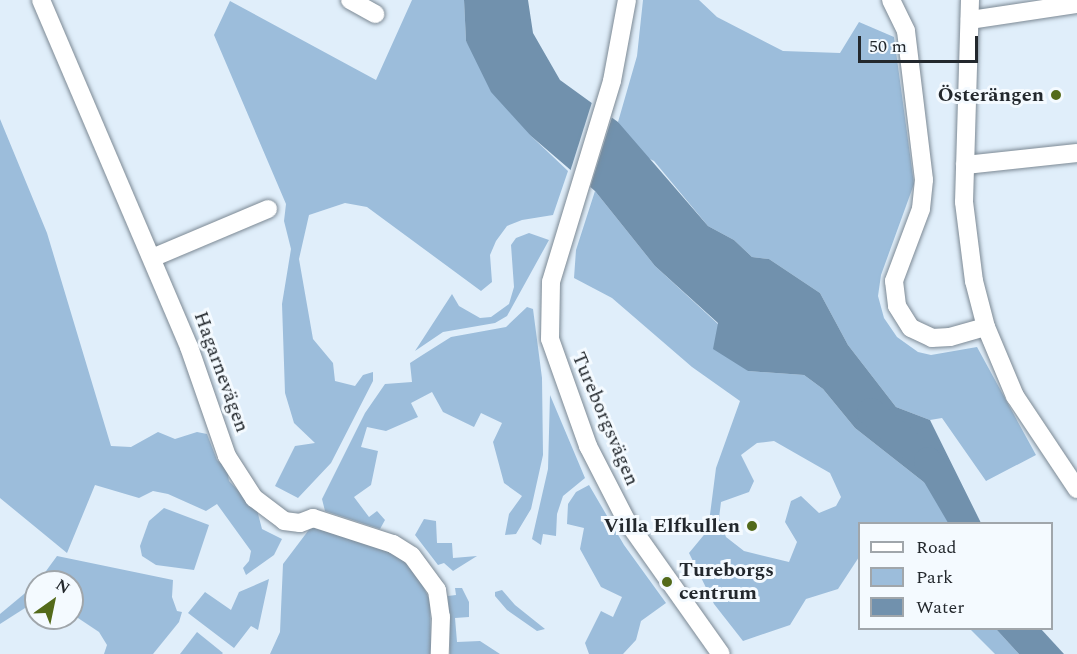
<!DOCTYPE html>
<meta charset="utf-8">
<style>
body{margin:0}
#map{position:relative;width:1077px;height:654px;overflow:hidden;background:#e0eefa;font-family:Spectral,serif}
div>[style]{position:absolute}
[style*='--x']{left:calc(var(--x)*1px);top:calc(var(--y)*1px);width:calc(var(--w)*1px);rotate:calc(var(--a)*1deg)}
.green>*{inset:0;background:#9cbddb}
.water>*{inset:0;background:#7191ad}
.pier>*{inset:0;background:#e0eefa}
.river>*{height:28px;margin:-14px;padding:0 14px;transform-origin:14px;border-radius:14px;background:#7191ad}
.roads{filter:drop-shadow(0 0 2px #7c8994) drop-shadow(0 0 2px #7c8994)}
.minor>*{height:18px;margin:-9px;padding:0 9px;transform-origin:9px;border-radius:9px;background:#fff}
.dots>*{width:16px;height:16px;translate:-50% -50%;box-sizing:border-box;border:3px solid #f4faff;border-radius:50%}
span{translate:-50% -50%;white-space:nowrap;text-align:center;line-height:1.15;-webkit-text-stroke:6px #f4faff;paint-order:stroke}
.poi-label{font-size:20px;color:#23282d;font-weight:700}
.right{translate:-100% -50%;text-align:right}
.left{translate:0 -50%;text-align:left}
.street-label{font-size:20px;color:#23282d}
.legend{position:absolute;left:858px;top:522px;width:195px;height:108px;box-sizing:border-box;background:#f4faff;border:2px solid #a0a6ab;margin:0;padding:8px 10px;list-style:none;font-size:18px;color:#23282d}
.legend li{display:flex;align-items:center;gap:12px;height:30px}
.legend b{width:30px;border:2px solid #a0a6ab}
.north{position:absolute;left:24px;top:570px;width:60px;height:60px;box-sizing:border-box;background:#f4faff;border:2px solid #a0a6ab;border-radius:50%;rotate:33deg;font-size:16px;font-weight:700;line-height:24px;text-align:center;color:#23282d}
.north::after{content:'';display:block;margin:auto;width:21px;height:27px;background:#536a1a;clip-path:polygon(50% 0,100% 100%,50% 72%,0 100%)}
.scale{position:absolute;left:858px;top:36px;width:120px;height:27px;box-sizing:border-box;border:3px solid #23282d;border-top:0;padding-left:8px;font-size:18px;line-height:21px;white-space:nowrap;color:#23282d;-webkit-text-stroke:4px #f4faff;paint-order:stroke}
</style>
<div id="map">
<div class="green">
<div style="clip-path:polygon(412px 0,464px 0,466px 41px,531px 136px,568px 171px,553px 215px,522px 220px,507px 226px,496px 241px,490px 255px,492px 282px,481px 291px,367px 207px,345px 203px,309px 215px,299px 259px,313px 339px,333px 363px,335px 381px,355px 386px,363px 375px,373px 372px,373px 381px,331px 463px,298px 498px,275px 486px,295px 446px,315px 443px,294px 423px,285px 393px,282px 304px,291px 249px,284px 221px,286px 204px,214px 35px,230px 1px,376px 80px)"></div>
<div style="clip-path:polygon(643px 0,699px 0,717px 17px,783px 51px,840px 53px,859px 22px,894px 37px,914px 184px,881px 275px,878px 296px,884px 318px,897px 337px,918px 352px,931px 355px,977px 347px,1036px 455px,986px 481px,942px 418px,930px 420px,896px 407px,848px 345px,820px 293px,769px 259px,752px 257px,734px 240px,708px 226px,654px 161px,646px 157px,624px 133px,618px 122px,637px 56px)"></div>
<div style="clip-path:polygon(0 119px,47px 233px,111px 446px,131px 447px,158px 432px,175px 439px,197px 432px,207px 434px,217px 460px,227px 469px,229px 481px,257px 510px,262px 529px,282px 539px,274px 555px,246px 575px,243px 568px,249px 561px,251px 551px,217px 504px,206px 511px,168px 494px,153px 491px,139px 498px,95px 485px,67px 553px,0 498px)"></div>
<div style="clip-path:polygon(evenodd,595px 191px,655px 266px,718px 324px,748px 371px,804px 375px,823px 389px,855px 428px,930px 487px,950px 523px,860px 524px,859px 557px,838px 589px,806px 599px,790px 625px,743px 641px,714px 604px,689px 553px,708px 530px,716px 468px,740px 401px,692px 367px,612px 298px,574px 278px,576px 250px,595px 191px,774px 441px,830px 473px,841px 497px,836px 506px,819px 513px,801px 496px,791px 501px,785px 522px,797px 542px,789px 562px,744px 551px,726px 537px,719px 518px,721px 502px,749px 492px,754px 481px,741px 455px,757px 443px,774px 441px)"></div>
<div style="clip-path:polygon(529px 233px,549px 240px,507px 316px,495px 323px,443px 332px,415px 351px,452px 294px,459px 306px,480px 318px,491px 317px,509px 304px,514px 287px,511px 245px,516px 238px)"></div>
<div style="clip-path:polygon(527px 307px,533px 309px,542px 378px,543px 455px,531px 509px,516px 534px,505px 535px,509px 514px,522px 496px,504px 483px,493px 442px,502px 423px,481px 413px,474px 427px,443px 412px,432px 392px,411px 403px,418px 417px,386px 431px,367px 427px,361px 447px,378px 451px,371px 485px,354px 497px,369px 517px,377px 511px,385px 520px,380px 529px,325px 511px,322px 499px,365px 413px,385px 384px,412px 382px,410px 363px,424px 354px,451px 337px,506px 327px)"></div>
<div style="clip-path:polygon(550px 395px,585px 478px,563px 496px,557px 514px,556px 536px,543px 534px,541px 545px,532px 539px,548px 469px)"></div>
<div style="clip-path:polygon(589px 485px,624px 545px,666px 603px,641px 621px,636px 640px,623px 654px,589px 654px,585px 643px,601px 611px,613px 617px,622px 597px,601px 587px,580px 549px,584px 528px,567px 524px,568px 504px,576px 492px)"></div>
<div style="clip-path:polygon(164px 508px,209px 525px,194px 570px,156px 565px,142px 556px,140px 546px,149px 521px)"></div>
<div style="clip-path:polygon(424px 519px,436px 521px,437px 543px,452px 543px,453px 558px,477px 556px,453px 571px,444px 563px,438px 565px,415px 535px)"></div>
<div style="clip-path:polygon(311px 527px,387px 547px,415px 568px,430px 601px,431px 654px,270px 654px,280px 632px,283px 564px)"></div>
<div style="clip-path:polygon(57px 556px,173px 580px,172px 597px,177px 611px,182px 612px,179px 622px,153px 654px,104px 654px,107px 645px,99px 632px,72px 614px,72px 582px,38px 582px)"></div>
<div style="clip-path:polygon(269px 579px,258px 630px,251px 626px,234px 648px,188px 613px,205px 592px,231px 610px,239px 592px)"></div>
<div style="clip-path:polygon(36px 584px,36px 601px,0 624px,0 614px)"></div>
<div style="clip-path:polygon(455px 588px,462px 588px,469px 602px,469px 617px,455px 618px,457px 642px,480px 641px,500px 654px,450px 654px,448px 596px,456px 595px)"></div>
<div style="clip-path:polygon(502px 590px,515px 605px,545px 629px,537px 631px,507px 610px,495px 596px,495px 592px)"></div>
<div style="clip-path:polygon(970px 629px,996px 629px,1019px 654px,995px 654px)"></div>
<div style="clip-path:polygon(197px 632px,223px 653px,222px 654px,180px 654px)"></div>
</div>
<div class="water">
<div style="clip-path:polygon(464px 0,528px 0,533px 33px,560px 80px,618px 122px,708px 226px,734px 240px,752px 257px,769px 259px,820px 293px,848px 345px,896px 407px,930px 420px,981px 523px,950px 523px,930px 487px,855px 428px,823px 389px,804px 375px,748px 371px,713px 349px,718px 323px,655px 266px,595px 191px,531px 136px,491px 92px,466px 41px)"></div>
<div style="clip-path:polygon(996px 629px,1041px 629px,1064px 654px,1019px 654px)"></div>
</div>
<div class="pier">
<div style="clip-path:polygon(593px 99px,613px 114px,589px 191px,569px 175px)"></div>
</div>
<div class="river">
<div style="--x:871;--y:412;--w:75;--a:40.7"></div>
<div style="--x:928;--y:461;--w:73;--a:59.6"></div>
</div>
<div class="roads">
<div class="minor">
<div style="--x:41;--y:0;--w:377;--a:66.9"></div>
<div style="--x:189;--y:347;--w:115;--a:70.8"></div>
<div style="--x:227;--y:456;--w:50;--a:57.3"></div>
<div style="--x:254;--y:498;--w:38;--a:37"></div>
<div style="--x:284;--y:521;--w:16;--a:7"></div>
<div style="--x:300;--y:523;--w:14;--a:-21"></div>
<div style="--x:313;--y:518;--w:84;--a:18"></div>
<div style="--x:393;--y:544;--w:22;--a:32"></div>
<div style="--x:412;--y:556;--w:42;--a:53.7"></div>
<div style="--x:437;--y:590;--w:27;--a:82"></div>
<div style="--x:441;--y:617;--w:37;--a:92"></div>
<div style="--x:350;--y:0;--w:29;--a:29"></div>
<div style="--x:627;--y:0;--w:82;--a:100.5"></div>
<div style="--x:612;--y:81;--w:210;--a:106.9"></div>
<div style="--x:551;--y:282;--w:57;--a:91"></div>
<div style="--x:550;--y:339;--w:114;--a:70.4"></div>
<div style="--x:588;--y:446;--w:83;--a:62.8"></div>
<div style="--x:626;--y:520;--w:164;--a:54.7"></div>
<div style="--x:891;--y:0;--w:34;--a:64"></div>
<div style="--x:906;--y:31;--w:150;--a:83.1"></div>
<div style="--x:924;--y:180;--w:29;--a:96"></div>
<div style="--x:921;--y:209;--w:77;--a:110.6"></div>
<div style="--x:894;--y:281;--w:25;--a:83"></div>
<div style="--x:897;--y:306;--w:26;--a:58"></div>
<div style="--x:911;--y:328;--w:23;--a:25"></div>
<div style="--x:932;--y:338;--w:18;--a:-3"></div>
<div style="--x:950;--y:337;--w:37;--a:-16"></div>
<div style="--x:970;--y:0;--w:202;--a:91.7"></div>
<div style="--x:964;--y:202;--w:80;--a:82.8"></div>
<div style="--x:974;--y:281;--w:48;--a:75.4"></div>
<div style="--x:986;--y:327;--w:75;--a:67.2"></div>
<div style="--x:1015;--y:396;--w:112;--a:56.3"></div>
<div style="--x:970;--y:20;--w:108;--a:-8.5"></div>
<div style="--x:965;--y:165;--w:113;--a:-6.1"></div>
<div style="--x:152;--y:258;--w:126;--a:-22.9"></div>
</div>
</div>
<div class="dots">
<div style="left:1056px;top:95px;background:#536a1a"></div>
<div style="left:752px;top:526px;background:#536a1a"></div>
<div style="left:667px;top:582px;background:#536a1a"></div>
</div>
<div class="poi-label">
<span class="right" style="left:1044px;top:95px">Österängen</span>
<span class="right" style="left:740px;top:526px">Villa Elfkullen</span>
<span class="left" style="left:679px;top:582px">Tureborgs<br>centrum</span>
</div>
<div class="street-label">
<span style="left:221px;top:372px;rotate:70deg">Hagarnevägen</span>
<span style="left:605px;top:419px;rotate:67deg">Tureborgsvägen</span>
</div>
<ul class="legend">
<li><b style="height:8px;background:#fff"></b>Road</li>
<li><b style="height:16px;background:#9cbddb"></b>Park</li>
<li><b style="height:16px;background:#7191ad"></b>Water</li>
</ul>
<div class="north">N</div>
<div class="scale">50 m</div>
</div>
